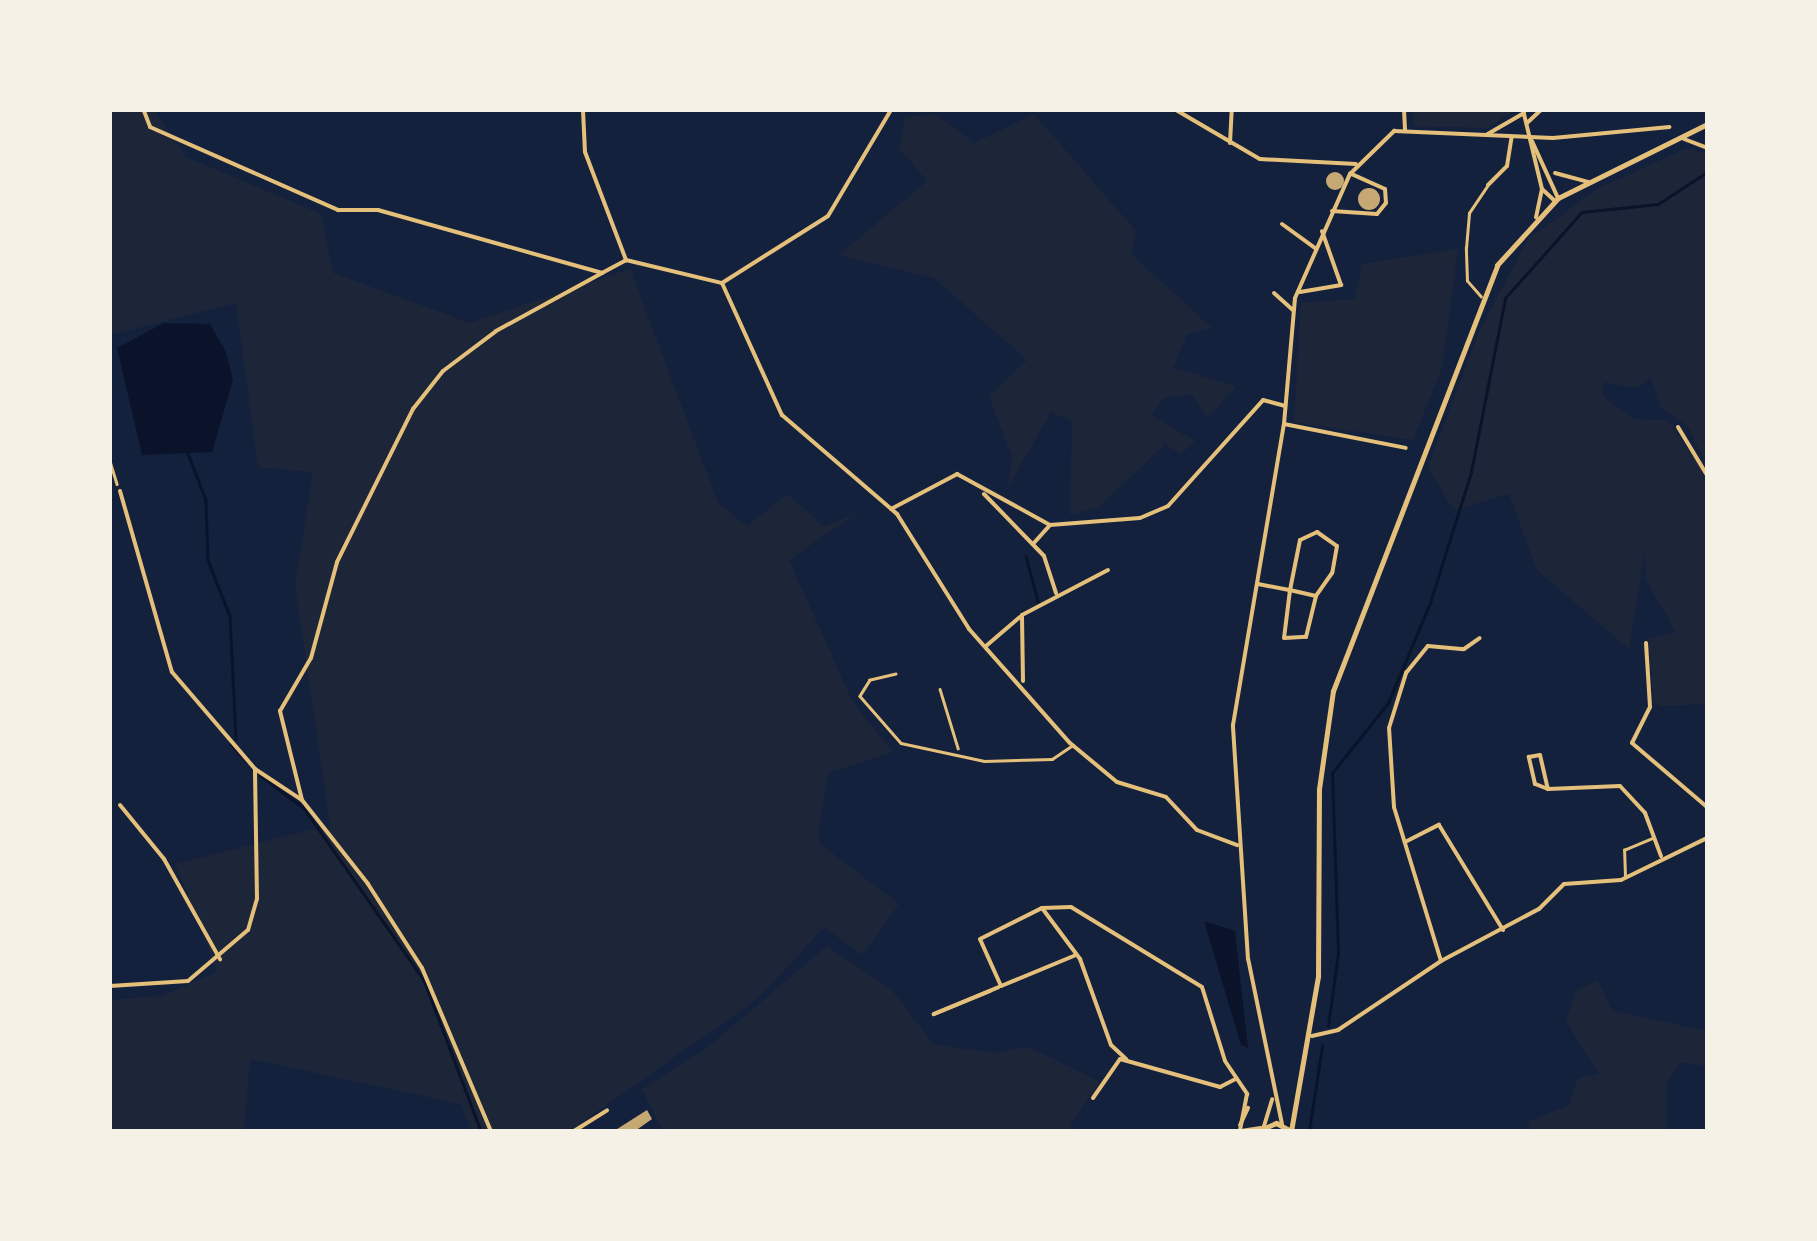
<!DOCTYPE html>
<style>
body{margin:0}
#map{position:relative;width:1817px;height:1241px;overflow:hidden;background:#14213d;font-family:"Asap Condensed",sans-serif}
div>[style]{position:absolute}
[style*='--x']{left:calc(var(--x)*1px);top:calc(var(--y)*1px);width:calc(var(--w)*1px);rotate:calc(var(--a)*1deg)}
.green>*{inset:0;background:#1d2539}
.water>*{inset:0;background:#0b132b}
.stream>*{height:2.5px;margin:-1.25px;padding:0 1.25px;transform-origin:1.25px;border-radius:1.25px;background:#0b132b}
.building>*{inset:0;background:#c6a872}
.round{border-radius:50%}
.path>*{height:2.5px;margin:-1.25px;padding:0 1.25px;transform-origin:1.25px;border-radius:1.25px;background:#e5c07b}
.service>*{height:2.5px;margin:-1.25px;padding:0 1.25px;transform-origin:1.25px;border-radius:1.25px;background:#e5c07b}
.minor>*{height:4px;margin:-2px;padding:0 2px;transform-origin:2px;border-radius:2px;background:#e5c07b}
.tertiary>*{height:5px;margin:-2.5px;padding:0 2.5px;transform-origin:2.5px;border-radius:2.5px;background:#e5c07b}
span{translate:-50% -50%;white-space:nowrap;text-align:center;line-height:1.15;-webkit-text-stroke:10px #f6f1e7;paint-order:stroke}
.frame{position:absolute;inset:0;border:112px solid #f6f1e7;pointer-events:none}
</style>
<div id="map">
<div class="green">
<div style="clip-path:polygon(110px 110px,154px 110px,186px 157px,321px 214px,333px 273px,470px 323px,630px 269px,718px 503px,747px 526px,788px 494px,824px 527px,857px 513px,789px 560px,853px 703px,893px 752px,828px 773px,819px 828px,819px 843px,899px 904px,862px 955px,824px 927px,760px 997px,581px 1123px,588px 1131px,471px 1131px,461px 1104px,250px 1059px,244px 1131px,110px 1131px,110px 1000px,162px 996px,217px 972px,176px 864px,330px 825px,295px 584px,313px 472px,258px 467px,236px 303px,110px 335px)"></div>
<div style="clip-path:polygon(1411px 110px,1516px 110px,1487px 128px,1415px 126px)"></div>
<div style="clip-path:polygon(936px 114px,974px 143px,1034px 114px,1136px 231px,1131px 254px,1212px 328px,1187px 334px,1173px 368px,1236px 386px,1207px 419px,1192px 394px,1164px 398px,1151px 415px,1195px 441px,1181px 454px,1165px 444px,1099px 507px,1070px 515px,1072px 421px,1051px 412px,1008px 487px,1012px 456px,989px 396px,1027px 360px,934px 278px,839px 255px,927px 181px,899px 148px,905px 117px)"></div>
<div style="clip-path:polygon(1687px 148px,1707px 154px,1707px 468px,1689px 428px,1661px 407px,1651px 377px,1636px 388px,1604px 382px,1603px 396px,1633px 419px,1668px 420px,1707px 477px,1707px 704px,1661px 706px,1653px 701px,1649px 639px,1676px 632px,1646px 580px,1645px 550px,1629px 649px,1537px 570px,1509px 494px,1453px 510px,1428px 467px,1479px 332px,1528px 239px,1599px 188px)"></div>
<div style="clip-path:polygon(1458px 249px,1442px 368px,1413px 440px,1294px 422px,1301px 303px,1355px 299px,1362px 264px)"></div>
<div style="clip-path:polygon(827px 946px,891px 989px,933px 1044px,993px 1053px,1029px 1047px,1100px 1082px,1070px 1125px,1077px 1131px,663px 1131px,642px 1089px,707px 1048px)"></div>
<div style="clip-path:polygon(1598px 980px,1612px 1011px,1707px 1031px,1707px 1066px,1681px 1062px,1667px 1082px,1666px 1131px,1529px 1129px,1529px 1121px,1568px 1106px,1578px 1078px,1599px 1074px,1566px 1021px,1576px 991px)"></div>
</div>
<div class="water">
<div style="clip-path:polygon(164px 323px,210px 324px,226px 352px,233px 380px,212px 452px,142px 455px,117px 348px)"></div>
<div style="clip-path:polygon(1204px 921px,1235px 931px,1248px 1048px,1241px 1045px)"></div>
</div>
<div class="stream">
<div style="--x:188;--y:453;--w:50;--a:69"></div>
<div style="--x:206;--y:500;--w:60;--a:88.1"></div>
<div style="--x:208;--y:560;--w:60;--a:68.6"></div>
<div style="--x:230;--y:616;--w:123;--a:87.2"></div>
<div style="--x:1026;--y:556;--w:47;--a:75.1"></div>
<div style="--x:231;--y:744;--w:24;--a:48"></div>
<div style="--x:260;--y:775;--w:55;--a:36.9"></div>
<div style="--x:304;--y:808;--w:210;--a:55.1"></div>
<div style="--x:424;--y:980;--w:161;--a:69.3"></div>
<div style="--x:1328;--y:1026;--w:74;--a:-82.2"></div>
<div style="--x:1338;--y:953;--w:180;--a:-91.9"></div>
<div style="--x:1332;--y:773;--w:90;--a:-51.3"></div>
<div style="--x:1388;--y:703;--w:108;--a:-67.2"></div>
<div style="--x:1430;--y:603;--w:137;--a:-72.6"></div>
<div style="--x:1471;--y:472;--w:177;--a:-78.9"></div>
<div style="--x:1505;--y:298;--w:115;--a:-48.2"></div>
<div style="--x:1582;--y:212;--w:76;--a:-6"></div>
<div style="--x:1658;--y:204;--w:59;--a:-33.1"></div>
<div style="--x:1309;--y:1131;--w:86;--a:-81.3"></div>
</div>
<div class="building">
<div class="round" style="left:1326px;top:172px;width:18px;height:18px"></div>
<div class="round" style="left:1358px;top:188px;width:22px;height:22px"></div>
<div style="clip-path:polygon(647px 1110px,652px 1119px,635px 1131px,614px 1131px)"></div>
</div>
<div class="path">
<div style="--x:110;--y:461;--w:24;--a:73"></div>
</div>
<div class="service">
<div style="--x:1481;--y:297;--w:21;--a:-131"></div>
<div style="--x:1467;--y:281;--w:33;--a:-92"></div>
<div style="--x:1466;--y:248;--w:35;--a:-85"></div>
<div style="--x:1469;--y:213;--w:32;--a:-56"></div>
<div style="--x:896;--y:674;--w:27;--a:167"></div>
<div style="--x:870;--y:680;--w:19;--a:122"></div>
<div style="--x:860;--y:696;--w:62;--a:48.9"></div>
<div style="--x:901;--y:743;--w:85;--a:12.2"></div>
<div style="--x:984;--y:761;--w:68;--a:-1.7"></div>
<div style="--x:1052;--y:759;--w:25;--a:-34"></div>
<div style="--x:940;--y:689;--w:62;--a:73"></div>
<div style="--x:1625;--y:876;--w:26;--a:-92"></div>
<div style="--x:1624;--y:850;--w:30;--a:-23"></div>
</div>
<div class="minor">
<div style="--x:583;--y:110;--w:42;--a:87.3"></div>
<div style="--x:585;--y:152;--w:116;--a:69.2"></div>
<div style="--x:626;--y:260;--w:99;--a:13.5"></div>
<div style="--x:722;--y:283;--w:145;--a:65.6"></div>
<div style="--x:782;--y:415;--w:152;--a:40.7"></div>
<div style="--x:897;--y:514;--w:136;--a:57.9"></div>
<div style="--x:969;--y:629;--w:152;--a:48.5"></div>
<div style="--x:1070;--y:743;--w:61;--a:39.7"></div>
<div style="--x:1117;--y:782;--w:51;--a:17"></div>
<div style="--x:1166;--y:797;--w:45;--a:46.8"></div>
<div style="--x:1197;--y:830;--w:43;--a:20.6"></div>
<div style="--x:1176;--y:110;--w:97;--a:30.3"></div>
<div style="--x:1260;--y:159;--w:96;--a:3"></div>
<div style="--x:1404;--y:110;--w:20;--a:87"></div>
<div style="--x:1523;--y:110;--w:81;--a:76.5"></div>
<div style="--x:1542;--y:189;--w:29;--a:102"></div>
<div style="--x:144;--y:111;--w:17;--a:69"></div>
<div style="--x:150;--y:127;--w:206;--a:23.8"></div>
<div style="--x:338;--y:210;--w:40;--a:0"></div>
<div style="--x:378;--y:210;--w:233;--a:15.7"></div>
<div style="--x:602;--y:273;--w:27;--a:-28"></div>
<div style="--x:1527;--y:123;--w:19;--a:-43"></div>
<div style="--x:1486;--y:135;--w:44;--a:-30.1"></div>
<div style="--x:1684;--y:139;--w:25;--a:21"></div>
<div style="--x:1532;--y:141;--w:63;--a:65.5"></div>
<div style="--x:1230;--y:143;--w:33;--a:-87"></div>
<div style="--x:1555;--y:173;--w:35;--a:15"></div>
<div style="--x:1488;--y:185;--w:27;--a:-45"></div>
<div style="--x:1507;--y:166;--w:30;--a:-81"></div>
<div style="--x:1542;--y:189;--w:18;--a:43"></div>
<div style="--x:1332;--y:211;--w:45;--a:3.8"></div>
<div style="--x:1377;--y:214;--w:14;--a:-51"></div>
<div style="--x:1386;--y:203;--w:14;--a:-94"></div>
<div style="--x:1385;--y:189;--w:37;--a:-156"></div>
<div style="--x:1282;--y:224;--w:41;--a:36"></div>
<div style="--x:722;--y:283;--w:125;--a:-32.3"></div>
<div style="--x:828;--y:216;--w:123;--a:-59.3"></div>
<div style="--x:1300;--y:292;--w:42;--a:-9.7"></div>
<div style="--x:1341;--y:285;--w:57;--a:-109.4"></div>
<div style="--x:1274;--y:293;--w:25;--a:42"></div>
<div style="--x:1284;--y:424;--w:124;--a:11.1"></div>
<div style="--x:1678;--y:427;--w:56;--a:58.9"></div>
<div style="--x:120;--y:491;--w:188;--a:74"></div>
<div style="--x:172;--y:672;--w:128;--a:49.4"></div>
<div style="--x:255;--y:769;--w:56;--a:33.4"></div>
<div style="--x:302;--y:800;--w:107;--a:51.8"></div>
<div style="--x:368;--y:884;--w:100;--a:57.3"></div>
<div style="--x:422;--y:968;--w:177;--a:67.1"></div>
<div style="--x:984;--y:494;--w:86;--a:45.9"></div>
<div style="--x:1044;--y:556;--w:39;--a:72"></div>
<div style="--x:891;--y:509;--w:75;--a:-27.9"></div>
<div style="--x:957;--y:474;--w:106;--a:28.7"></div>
<div style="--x:1050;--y:525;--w:90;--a:-4.4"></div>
<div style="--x:1140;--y:518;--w:30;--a:-23"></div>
<div style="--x:1168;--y:506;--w:142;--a:-48.1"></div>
<div style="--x:1263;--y:400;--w:23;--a:15"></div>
<div style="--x:1033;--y:544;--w:25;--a:-48"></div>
<div style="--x:1258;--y:584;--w:33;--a:11"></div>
<div style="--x:1290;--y:590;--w:51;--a:-78.7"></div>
<div style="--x:1300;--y:540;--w:19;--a:-25"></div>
<div style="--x:1317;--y:532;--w:24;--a:35"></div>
<div style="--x:1337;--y:546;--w:27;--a:100"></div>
<div style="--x:1332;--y:573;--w:28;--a:125"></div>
<div style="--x:1316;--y:596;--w:27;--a:-167"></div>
<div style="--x:1290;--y:590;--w:48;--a:97.1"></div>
<div style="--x:1284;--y:638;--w:22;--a:-3"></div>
<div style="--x:1306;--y:637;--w:42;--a:-76.3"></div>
<div style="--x:1646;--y:643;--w:64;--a:86.4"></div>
<div style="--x:1650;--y:707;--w:40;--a:116.6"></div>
<div style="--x:1632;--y:743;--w:99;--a:40.5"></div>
<div style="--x:986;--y:646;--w:45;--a:-40.5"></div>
<div style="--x:1023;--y:681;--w:66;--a:-90.9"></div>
<div style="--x:1022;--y:615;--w:97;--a:-27.6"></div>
<div style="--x:1548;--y:789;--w:14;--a:-159"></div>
<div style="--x:1535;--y:784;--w:28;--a:-103"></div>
<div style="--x:1529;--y:757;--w:11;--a:-10"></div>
<div style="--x:1540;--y:755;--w:35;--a:77"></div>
<div style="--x:1548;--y:789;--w:72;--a:-2.4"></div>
<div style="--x:1620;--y:786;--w:37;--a:47"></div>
<div style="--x:1645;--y:813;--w:46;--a:69.6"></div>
<div style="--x:302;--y:800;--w:92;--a:-103.9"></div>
<div style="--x:280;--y:711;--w:61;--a:-59.7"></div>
<div style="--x:311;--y:658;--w:99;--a:-74.8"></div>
<div style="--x:337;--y:562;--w:171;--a:-63.6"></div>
<div style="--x:413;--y:409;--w:48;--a:-51.7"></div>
<div style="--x:443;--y:371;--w:66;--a:-37"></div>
<div style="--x:496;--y:331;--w:121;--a:-28.7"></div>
<div style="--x:120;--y:805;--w:70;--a:50.8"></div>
<div style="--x:164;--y:859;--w:115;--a:60.8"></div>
<div style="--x:1407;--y:841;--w:36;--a:-27"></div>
<div style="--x:1439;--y:825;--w:123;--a:58.6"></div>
<div style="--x:1042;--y:908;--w:64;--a:53.3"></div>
<div style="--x:1080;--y:959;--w:91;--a:70.2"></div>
<div style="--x:1111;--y:1045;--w:21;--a:43"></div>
<div style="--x:1076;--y:955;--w:81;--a:157.5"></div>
<div style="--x:1001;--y:986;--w:51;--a:-114.1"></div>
<div style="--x:980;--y:939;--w:69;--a:-26.6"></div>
<div style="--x:1042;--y:908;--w:29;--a:-2"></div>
<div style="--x:1071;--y:907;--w:153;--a:31.4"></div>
<div style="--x:1202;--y:987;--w:77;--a:72.7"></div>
<div style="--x:1225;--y:1061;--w:40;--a:56"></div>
<div style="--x:1247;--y:1094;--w:38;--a:101"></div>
<div style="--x:1441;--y:961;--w:111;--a:-28"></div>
<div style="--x:1539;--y:909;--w:35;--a:-45"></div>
<div style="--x:1564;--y:884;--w:57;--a:-4"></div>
<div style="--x:1621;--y:880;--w:96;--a:-26"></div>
<div style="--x:110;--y:986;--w:78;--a:-3.7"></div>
<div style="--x:188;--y:981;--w:79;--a:-40.4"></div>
<div style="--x:248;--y:930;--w:32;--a:-74"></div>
<div style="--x:257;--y:899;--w:130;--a:-90.9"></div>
<div style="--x:990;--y:991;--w:61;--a:157.7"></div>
<div style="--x:934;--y:1014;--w:70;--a:-22.6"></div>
<div style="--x:1312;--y:1036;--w:27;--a:-13"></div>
<div style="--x:1338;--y:1030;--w:124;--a:-33.8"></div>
<div style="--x:1441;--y:961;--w:161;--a:-107"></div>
<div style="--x:1394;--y:807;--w:79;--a:-93.6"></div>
<div style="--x:1389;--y:728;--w:58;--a:-72.8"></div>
<div style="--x:1406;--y:673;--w:35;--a:-51"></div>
<div style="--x:1428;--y:646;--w:36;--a:5"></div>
<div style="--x:1464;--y:649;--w:19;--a:-35"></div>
<div style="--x:1093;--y:1098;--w:47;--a:-55.3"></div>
<div style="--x:1120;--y:1059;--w:104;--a:15.6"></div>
<div style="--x:1220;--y:1087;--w:18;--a:-27"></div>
<div style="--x:1282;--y:1124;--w:168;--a:-101.6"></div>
<div style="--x:1248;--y:959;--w:234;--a:-93.7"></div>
<div style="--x:1233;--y:725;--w:305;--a:-80.4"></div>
<div style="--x:1284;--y:424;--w:126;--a:-85"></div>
<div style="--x:1295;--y:298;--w:136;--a:-66.1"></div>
<div style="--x:1350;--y:174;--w:62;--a:-44.3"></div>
<div style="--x:1394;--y:131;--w:159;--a:2.5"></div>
<div style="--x:1553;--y:138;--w:117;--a:-5.4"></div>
<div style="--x:1240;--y:1125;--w:19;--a:-65"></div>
<div style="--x:1264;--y:1126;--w:28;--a:-73"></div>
<div style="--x:574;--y:1131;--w:39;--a:-32"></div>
<div style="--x:1241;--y:1131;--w:20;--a:-9"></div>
</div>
<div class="tertiary">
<div style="--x:1258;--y:1131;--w:20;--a:-24"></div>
<div style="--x:1276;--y:1123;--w:17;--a:28"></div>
<div style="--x:1291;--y:1131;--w:156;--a:-80.1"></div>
<div style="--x:1318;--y:977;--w:188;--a:-89.7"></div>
<div style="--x:1319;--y:789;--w:99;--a:-81.9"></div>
<div style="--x:1333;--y:691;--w:456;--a:-68.9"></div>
<div style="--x:1497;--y:265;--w:91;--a:-47.7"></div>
<div style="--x:1558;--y:198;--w:166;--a:-26.4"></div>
</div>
<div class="frame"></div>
</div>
